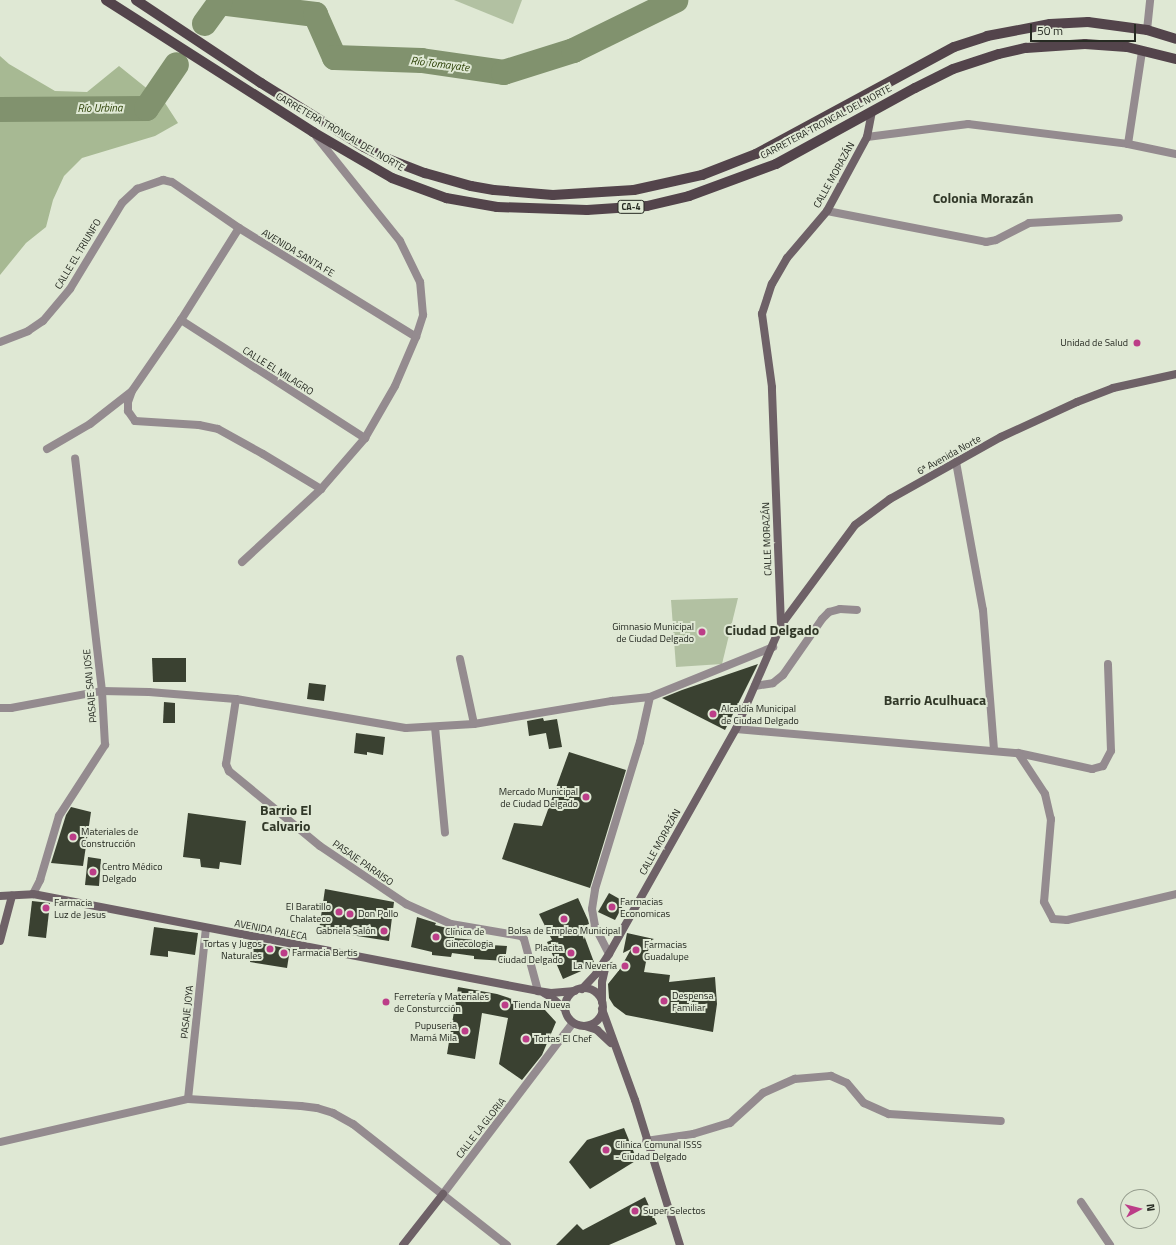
<!DOCTYPE html>
<meta charset="utf-8">
<style>
body{margin:0}
#map{position:relative;width:1176px;height:1245px;overflow:hidden;background:#dfe8d4;font-family:"Titillium Web",sans-serif}
div>[style]{position:absolute}
[style*='--x']{left:calc(var(--x)*1px);top:calc(var(--y)*1px);width:calc(var(--w)*1px);rotate:calc(var(--a)*1deg)}
.green>*{inset:0;background:#b2c1a2}
.forest>*{inset:0;background:#a7b993}
.river>*{height:25px;margin:-12.5px;padding:0 12.5px;transform-origin:12.5px;border-radius:12.5px;background:#81926e}
.building>*{inset:0;background:#3a4131}
.lane>*{height:8px;margin:-4px;padding:0 4px;transform-origin:4px;border-radius:4px;background:#948b8f}
.street>*{height:8px;margin:-4px;padding:0 4px;transform-origin:4px;border-radius:4px;background:#948b8f}
.secondary>*{height:8px;margin:-4px;padding:0 4px;transform-origin:4px;border-radius:4px;background:#6e6167}
.secondary>.ring{margin:-4px;padding:0;box-sizing:content-box;background:none;border:8px solid #6e6167;border-radius:50%}
.primary>*{height:10px;margin:-5px;padding:0 5px;transform-origin:5px;border-radius:5px;background:#53444b}
.dots>*{width:11px;height:11px;translate:-50% -50%;box-sizing:border-box;border:2px solid #dfe8d4;border-radius:50%}
span{translate:-50% -50%;white-space:nowrap;text-align:center;line-height:1.15;-webkit-text-stroke:4px #dfe8d4;paint-order:stroke}
.shield-label span{padding:1px 3px;background:#dfe8d4;border:1px solid;border-radius:3px;-webkit-text-stroke-width:0}
.shield-label{font-size:9px;color:#262a22;font-weight:700}
.street-label{font-size:10px;color:#262a22}
.poi-label{font-size:10px;color:#262a22}
.right{translate:-100% -50%;text-align:right}
.left{translate:0 -50%;text-align:left}
.water-label{font-size:11px;color:#2a3f03;font-style:italic}
.district-label{font-size:14px;color:#313828;font-weight:700}
.north{position:absolute;left:1120px;top:1189px;width:40px;height:40px;box-sizing:border-box;background:#dfe8d4;border:1px solid #959c8d;border-radius:50%;rotate:83deg;font-size:11px;font-weight:700;line-height:16px;text-align:center;color:#262a22}
.north::after{content:'';display:block;margin:auto;width:14px;height:18px;background:#bc3d88;clip-path:polygon(50% 0,100% 100%,50% 72%,0 100%)}
.scale{position:absolute;left:1030px;top:24px;width:106px;height:18px;box-sizing:border-box;border:2px solid #262a22;border-top:0;padding-left:5px;font-size:12px;line-height:14px;white-space:nowrap;color:#262a22;-webkit-text-stroke:3px #dfe8d4;paint-order:stroke}
</style>
<div id="map">
<div class="green">
<div style="clip-path:polygon(454px 0,522px 0,513px 24px)"></div>
<div style="clip-path:polygon(738px 598px,722px 664px,676px 667px,671px 600px)"></div>
</div>
<div class="forest">
<div style="clip-path:polygon(0 56px,9px 64px,55px 91px,87px 92px,119px 66px,165px 103px,178px 123px,155px 136px,82px 158px,64px 176px,53px 200px,46px 227px,26px 243px,0 275px)"></div>
</div>
<div class="river">
<div style="--x:219;--y:2;--w:97;--a:7.1"></div>
<div style="--x:315;--y:14;--w:47;--a:66.2"></div>
<div style="--x:334;--y:57;--w:87;--a:2"></div>
<div style="--x:421;--y:60;--w:83;--a:8.3"></div>
<div style="--x:503;--y:72;--w:73;--a:-17.4"></div>
<div style="--x:573;--y:50;--w:114;--a:-26.1"></div>
<div style="--x:204;--y:23;--w:26;--a:-54"></div>
<div style="--x:0;--y:109;--w:146;--a:-0.4"></div>
<div style="--x:146;--y:108;--w:53;--a:-55.7"></div>
</div>
<div class="building">
<div style="clip-path:polygon(152px 658px,186px 658px,186px 682px,153px 682px)"></div>
<div style="clip-path:polygon(758px 664px,725px 730px,662px 698px,682px 690px)"></div>
<div style="clip-path:polygon(309px 683px,326px 685px,324px 701px,307px 699px)"></div>
<div style="clip-path:polygon(164px 702px,175px 703px,175px 723px,163px 723px)"></div>
<div style="clip-path:polygon(543px 718px,544px 721px,557px 719px,562px 747px,549px 749px,546px 733px,529px 736px,527px 721px)"></div>
<div style="clip-path:polygon(356px 733px,385px 737px,383px 755px,367px 752px,367px 755px,354px 753px)"></div>
<div style="clip-path:polygon(569px 752px,626px 770px,590px 888px,502px 859px,514px 823px,542px 826px)"></div>
<div style="clip-path:polygon(71px 807px,91px 812px,83px 866px,51px 863px,66px 815px)"></div>
<div style="clip-path:polygon(188px 813px,246px 821px,241px 865px,220px 862px,219px 869px,201px 867px,200px 859px,183px 857px)"></div>
<div style="clip-path:polygon(88px 857px,101px 859px,99px 886px,85px 885px)"></div>
<div style="clip-path:polygon(325px 889px,394px 902px,389px 941px,319px 930px)"></div>
<div style="clip-path:polygon(609px 893px,625px 902px,615px 920px,598px 912px)"></div>
<div style="clip-path:polygon(578px 898px,588px 920px,589px 924px,581px 927px,595px 965px,563px 979px,547px 942px,552px 940px,539px 914px)"></div>
<div style="clip-path:polygon(32px 901px,50px 903px,46px 938px,28px 936px)"></div>
<div style="clip-path:polygon(417px 917px,436px 923px,435px 925px,455px 930px,454px 938px,475px 940px,475px 944px,507px 946px,505px 961px,474px 959px,474px 956px,452px 953px,451px 957px,432px 955px,432px 952px,411px 947px)"></div>
<div style="clip-path:polygon(154px 927px,198px 933px,195px 955px,168px 951px,168px 957px,150px 955px)"></div>
<div style="clip-path:polygon(627px 933px,654px 939px,650px 941px,644px 972px,670px 975px,669px 982px,715px 977px,717px 1004px,713px 1032px,626px 1015px,614px 1006px,609px 998px,608px 984px,620px 969px,631px 949px,623px 953px)"></div>
<div style="clip-path:polygon(254px 942px,290px 949px,287px 968px,250px 962px)"></div>
<div style="clip-path:polygon(458px 987px,497px 994px,545px 1010px,556px 1022px,542px 1055px,522px 1080px,499px 1064px,508px 1018px,482px 1013px,475px 1059px,447px 1054px)"></div>
<div style="clip-path:polygon(624px 1128px,637px 1160px,590px 1189px,569px 1162px,587px 1140px)"></div>
<div style="clip-path:polygon(645px 1197px,657px 1224px,609px 1245px,556px 1245px,577px 1224px,583px 1230px)"></div>
</div>
<div class="lane">
<div style="--x:755;--y:686;--w:18;--a:-9"></div>
<div style="--x:773;--y:683;--w:13;--a:-39"></div>
<div style="--x:783;--y:675;--w:68;--a:-55.1"></div>
<div style="--x:822;--y:619;--w:10;--a:-45"></div>
<div style="--x:829;--y:612;--w:11;--a:-15"></div>
<div style="--x:840;--y:609;--w:17;--a:3"></div>
</div>
<div class="street">
<div style="--x:1147;--y:30;--w:30;--a:-84"></div>
<div style="--x:867;--y:137;--w:102;--a:-7.3"></div>
<div style="--x:968;--y:124;--w:161;--a:7.1"></div>
<div style="--x:1128;--y:144;--w:49;--a:11.8"></div>
<div style="--x:1128;--y:144;--w:94;--a:-81.4"></div>
<div style="--x:827;--y:211;--w:162;--a:11"></div>
<div style="--x:986;--y:242;--w:10;--a:-11"></div>
<div style="--x:996;--y:240;--w:37;--a:-27"></div>
<div style="--x:1029;--y:223;--w:90;--a:-3.2"></div>
<div style="--x:239;--y:228;--w:109;--a:122.2"></div>
<div style="--x:181;--y:320;--w:86;--a:124.6"></div>
<div style="--x:132;--y:391;--w:12;--a:110"></div>
<div style="--x:128;--y:402;--w:9;--a:90"></div>
<div style="--x:128;--y:411;--w:12;--a:55"></div>
<div style="--x:135;--y:421;--w:64;--a:3.6"></div>
<div style="--x:199;--y:425;--w:19;--a:12"></div>
<div style="--x:218;--y:429;--w:51;--a:29.1"></div>
<div style="--x:263;--y:454;--w:68;--a:31.1"></div>
<div style="--x:181;--y:320;--w:219;--a:32.7"></div>
<div style="--x:0;--y:342;--w:30;--a:-21"></div>
<div style="--x:28;--y:331;--w:18;--a:-34"></div>
<div style="--x:43;--y:321;--w:42;--a:-49.8"></div>
<div style="--x:70;--y:289;--w:100;--a:-58.8"></div>
<div style="--x:122;--y:203;--w:21;--a:-43"></div>
<div style="--x:137;--y:189;--w:28;--a:-19"></div>
<div style="--x:163;--y:180;--w:9;--a:13"></div>
<div style="--x:172;--y:182;--w:81;--a:34.5"></div>
<div style="--x:239;--y:228;--w:208;--a:31.6"></div>
<div style="--x:47;--y:449;--w:50;--a:-30.2"></div>
<div style="--x:90;--y:424;--w:52;--a:-38"></div>
<div style="--x:956;--y:462;--w:150;--a:79.7"></div>
<div style="--x:983;--y:610;--w:141;--a:85.5"></div>
<div style="--x:242;--y:562;--w:108;--a:-42.7"></div>
<div style="--x:321;--y:489;--w:67;--a:-49.2"></div>
<div style="--x:365;--y:438;--w:60;--a:-60"></div>
<div style="--x:395;--y:386;--w:53;--a:-66.8"></div>
<div style="--x:416;--y:337;--w:23;--a:-72"></div>
<div style="--x:423;--y:315;--w:33;--a:-95"></div>
<div style="--x:420;--y:282;--w:46;--a:-116"></div>
<div style="--x:400;--y:241;--w:134;--a:-128.7"></div>
<div style="--x:460;--y:659;--w:66;--a:77.8"></div>
<div style="--x:236;--y:699;--w:66;--a:98.7"></div>
<div style="--x:226;--y:764;--w:8;--a:67"></div>
<div style="--x:229;--y:771;--w:118;--a:39.5"></div>
<div style="--x:320;--y:846;--w:104;--a:34"></div>
<div style="--x:406;--y:904;--w:49;--a:24"></div>
<div style="--x:451;--y:924;--w:71;--a:9.7"></div>
<div style="--x:521;--y:936;--w:4;--a:45"></div>
<div style="--x:524;--y:939;--w:54;--a:74.9"></div>
<div style="--x:0;--y:708;--w:11;--a:0"></div>
<div style="--x:11;--y:708;--w:93;--a:-10.6"></div>
<div style="--x:102;--y:691;--w:47;--a:1.2"></div>
<div style="--x:149;--y:692;--w:87;--a:4.6"></div>
<div style="--x:236;--y:699;--w:172;--a:9.7"></div>
<div style="--x:406;--y:728;--w:68;--a:-3.4"></div>
<div style="--x:474;--y:724;--w:140;--a:-9.5"></div>
<div style="--x:612;--y:701;--w:38;--a:-6"></div>
<div style="--x:650;--y:697;--w:133;--a:-22.1"></div>
<div style="--x:435;--y:727;--w:106;--a:84.6"></div>
<div style="--x:736;--y:729;--w:283;--a:4.9"></div>
<div style="--x:1018;--y:753;--w:76;--a:12.2"></div>
<div style="--x:1092;--y:769;--w:11;--a:-15"></div>
<div style="--x:1103;--y:766;--w:17;--a:-62"></div>
<div style="--x:1111;--y:751;--w:87;--a:-92"></div>
<div style="--x:1018;--y:753;--w:49;--a:56.6"></div>
<div style="--x:1045;--y:794;--w:26;--a:77"></div>
<div style="--x:1051;--y:819;--w:83;--a:94.8"></div>
<div style="--x:1044;--y:902;--w:19;--a:62"></div>
<div style="--x:1053;--y:919;--w:14;--a:4"></div>
<div style="--x:1067;--y:920;--w:112;--a:-13.4"></div>
<div style="--x:33;--y:894;--w:16;--a:-63"></div>
<div style="--x:40;--y:880;--w:67;--a:-73.5"></div>
<div style="--x:59;--y:816;--w:85;--a:-57.1"></div>
<div style="--x:105;--y:745;--w:54;--a:-93.2"></div>
<div style="--x:102;--y:691;--w:234;--a:-96.6"></div>
<div style="--x:609;--y:954;--w:31;--a:-117"></div>
<div style="--x:595;--y:926;--w:17;--a:-100"></div>
<div style="--x:592;--y:909;--w:20;--a:-81"></div>
<div style="--x:595;--y:889;--w:154;--a:-73"></div>
<div style="--x:640;--y:742;--w:46;--a:-77.5"></div>
<div style="--x:188;--y:1099;--w:172;--a:-84"></div>
<div style="--x:646;--y:1141;--w:48;--a:-8.5"></div>
<div style="--x:693;--y:1134;--w:39;--a:-17"></div>
<div style="--x:730;--y:1123;--w:45;--a:-42.3"></div>
<div style="--x:763;--y:1093;--w:35;--a:-24"></div>
<div style="--x:795;--y:1079;--w:36;--a:-5"></div>
<div style="--x:831;--y:1076;--w:17;--a:24"></div>
<div style="--x:847;--y:1083;--w:26;--a:50"></div>
<div style="--x:864;--y:1103;--w:27;--a:24"></div>
<div style="--x:889;--y:1114;--w:112;--a:3.6"></div>
<div style="--x:0;--y:1142;--w:193;--a:-12.9"></div>
<div style="--x:188;--y:1099;--w:113;--a:3.5"></div>
<div style="--x:301;--y:1106;--w:16;--a:7"></div>
<div style="--x:317;--y:1108;--w:17;--a:17"></div>
<div style="--x:333;--y:1113;--w:23;--a:29"></div>
<div style="--x:353;--y:1124;--w:196;--a:38.2"></div>
<div style="--x:443;--y:1194;--w:215;--a:-52.8"></div>
<div style="--x:1081;--y:1202;--w:52;--a:56"></div>
</div>
<div class="secondary">
<div style="--x:781;--y:625;--w:124;--a:-53.5"></div>
<div style="--x:855;--y:525;--w:44;--a:-36.6"></div>
<div style="--x:890;--y:499;--w:127;--a:-29.2"></div>
<div style="--x:1001;--y:437;--w:84;--a:-24.7"></div>
<div style="--x:1077;--y:402;--w:39;--a:-21"></div>
<div style="--x:1113;--y:388;--w:65;--a:-12.5"></div>
<div style="--x:0;--y:896;--w:33;--a:-3"></div>
<div style="--x:33;--y:894;--w:514;--a:10.87"></div>
<div style="--x:538;--y:991;--w:13;--a:9"></div>
<div style="--x:551;--y:993;--w:24;--a:-5"></div>
<div style="--x:0;--y:941;--w:47;--a:-75.1"></div>
<div class="ring" style="left:565px;top:988px;width:30px;height:30px"></div>
<div style="--x:582;--y:989;--w:21;--a:-47"></div>
<div style="--x:596;--y:974;--w:24;--a:-57"></div>
<div style="--x:609;--y:954;--w:258;--a:-60.6"></div>
<div style="--x:736;--y:729;--w:113;--a:-66.6"></div>
<div style="--x:781;--y:625;--w:238;--a:-92.2"></div>
<div style="--x:772;--y:387;--w:74;--a:-97.8"></div>
<div style="--x:762;--y:314;--w:32;--a:-72"></div>
<div style="--x:772;--y:284;--w:30;--a:-60"></div>
<div style="--x:787;--y:258;--w:62;--a:-49.6"></div>
<div style="--x:827;--y:211;--w:84;--a:-61.6"></div>
<div style="--x:867;--y:137;--w:25;--a:-79"></div>
<div style="--x:544;--y:993;--w:8;--a:30"></div>
<div style="--x:551;--y:997;--w:18;--a:41"></div>
<div style="--x:602;--y:1002;--w:20;--a:-90"></div>
<div style="--x:602;--y:982;--w:18;--a:-77"></div>
<div style="--x:602;--y:1009;--w:97;--a:70.1"></div>
<div style="--x:635;--y:1100;--w:152;--a:72.8"></div>
<div style="--x:585;--y:1026;--w:13;--a:18"></div>
<div style="--x:597;--y:1030;--w:19;--a:43"></div>
<div style="--x:403;--y:1245;--w:65;--a:-51.9"></div>
</div>
<div class="primary">
<div style="--x:106;--y:0;--w:246;--a:32.5"></div>
<div style="--x:313;--y:132;--w:91;--a:30.2"></div>
<div style="--x:392;--y:178;--w:58;--a:20.3"></div>
<div style="--x:446;--y:198;--w:52;--a:10"></div>
<div style="--x:497;--y:207;--w:90;--a:1.9"></div>
<div style="--x:587;--y:210;--w:60;--a:-3.8"></div>
<div style="--x:647;--y:206;--w:43;--a:-13.4"></div>
<div style="--x:689;--y:196;--w:93;--a:-20.2"></div>
<div style="--x:776;--y:164;--w:158;--a:-28.7"></div>
<div style="--x:915;--y:88;--w:42;--a:-26.6"></div>
<div style="--x:953;--y:69;--w:48;--a:-18.1"></div>
<div style="--x:999;--y:54;--w:28;--a:-13"></div>
<div style="--x:1026;--y:48;--w:59;--a:-3.9"></div>
<div style="--x:1085;--y:44;--w:42;--a:4.1"></div>
<div style="--x:1127;--y:47;--w:50;--a:13.8"></div>
<div style="--x:136;--y:0;--w:150;--a:33.6"></div>
<div style="--x:261;--y:83;--w:121;--a:31.9"></div>
<div style="--x:364;--y:147;--w:27;--a:27"></div>
<div style="--x:388;--y:159;--w:40;--a:21"></div>
<div style="--x:425;--y:173;--w:48;--a:15.8"></div>
<div style="--x:471;--y:186;--w:23;--a:10"></div>
<div style="--x:494;--y:190;--w:59;--a:4.8"></div>
<div style="--x:553;--y:195;--w:81;--a:-3.5"></div>
<div style="--x:634;--y:190;--w:70;--a:-12.4"></div>
<div style="--x:702;--y:175;--w:58;--a:-21.3"></div>
<div style="--x:756;--y:154;--w:225;--a:-28.4"></div>
<div style="--x:954;--y:47;--w:35;--a:-18"></div>
<div style="--x:987;--y:36;--w:64;--a:-10.8"></div>
<div style="--x:1050;--y:24;--w:38;--a:-3"></div>
<div style="--x:1088;--y:22;--w:60;--a:7.7"></div>
<div style="--x:1147;--y:30;--w:30;--a:17"></div>
</div>
<div class="dots">
<div style="left:1137px;top:343px;background:#bc3d88"></div>
<div style="left:702px;top:632px;background:#bc3d88"></div>
<div style="left:713px;top:714px;background:#bc3d88"></div>
<div style="left:586px;top:797px;background:#bc3d88"></div>
<div style="left:73px;top:837px;background:#bc3d88"></div>
<div style="left:93px;top:872px;background:#bc3d88"></div>
<div style="left:612px;top:907px;background:#bc3d88"></div>
<div style="left:46px;top:908px;background:#bc3d88"></div>
<div style="left:339px;top:912px;background:#bc3d88"></div>
<div style="left:350px;top:914px;background:#bc3d88"></div>
<div style="left:564px;top:919px;background:#bc3d88"></div>
<div style="left:384px;top:931px;background:#bc3d88"></div>
<div style="left:436px;top:937px;background:#bc3d88"></div>
<div style="left:270px;top:949px;background:#bc3d88"></div>
<div style="left:636px;top:950px;background:#bc3d88"></div>
<div style="left:284px;top:953px;background:#bc3d88"></div>
<div style="left:571px;top:953px;background:#bc3d88"></div>
<div style="left:625px;top:966px;background:#bc3d88"></div>
<div style="left:664px;top:1001px;background:#bc3d88"></div>
<div style="left:386px;top:1002px;background:#bc3d88"></div>
<div style="left:505px;top:1005px;background:#bc3d88"></div>
<div style="left:465px;top:1031px;background:#bc3d88"></div>
<div style="left:526px;top:1039px;background:#bc3d88"></div>
<div style="left:606px;top:1150px;background:#bc3d88"></div>
<div style="left:635px;top:1211px;background:#bc3d88"></div>
</div>
<div class="shield-label">
<span style="left:631px;top:207px">CA-4</span>
</div>
<div class="street-label">
<span style="left:826px;top:122px;rotate:-28deg">CARRETERA TRONCAL DEL NORTE</span>
<span style="left:340px;top:132px;rotate:30deg">CARRETERA TRONCAL DEL NORTE</span>
<span style="left:834px;top:175px;rotate:-61deg">CALLE MORAZÁN</span>
<span style="left:298px;top:253px;rotate:31deg">AVENIDA SANTA FE</span>
<span style="left:78px;top:254px;rotate:-59deg">CALLE EL TRIUNFO</span>
<span style="left:278px;top:371px;rotate:32deg">CALLE EL MILAGRO</span>
<span style="left:949px;top:455px;rotate:-29deg">6ª Avenida Norte</span>
<span style="left:767px;top:539px;rotate:-92deg">CALLE MORAZÁN</span>
<span style="left:90px;top:686px;rotate:-95deg">PASAJE SAN JOSE</span>
<span style="left:660px;top:842px;rotate:-61deg">CALLE MORAZÁN</span>
<span style="left:363px;top:863px;rotate:35deg">PASAJE PARAISO</span>
<span style="left:271px;top:930px;rotate:11deg">AVENIDA PALECA</span>
<span style="left:187px;top:1012px;rotate:-84deg">PASAJE JOYA</span>
<span style="left:481px;top:1128px;rotate:-52deg">CALLE LA GLORIA</span>
</div>
<div class="poi-label">
<span class="right" style="left:1128px;top:343px">Unidad de Salud</span>
<span class="right" style="left:694px;top:632px">Gimnasio Municipal<br>de Ciudad Delgado</span>
<span class="left" style="left:721px;top:714px">Alcaldía Municipal<br>de Ciudad Delgado</span>
<span class="right" style="left:578px;top:797px">Mercado Municipal<br>de Ciudad Delgado</span>
<span class="left" style="left:81px;top:837px">Materiales de<br>Construcción</span>
<span class="left" style="left:102px;top:872px">Centro Médico<br>Delgado</span>
<span class="left" style="left:620px;top:907px">Farmacias<br>Economicas</span>
<span class="left" style="left:54px;top:908px">Farmacia<br>Luz de Jesus</span>
<span class="right" style="left:331px;top:912px">El Baratillo<br>Chalateco</span>
<span class="left" style="left:358px;top:914px">Don Pollo</span>
<span class="right" style="left:376px;top:931px">Gabriela Salón</span>
<span class="left" style="left:445px;top:937px">Clínica de<br>Ginecologia</span>
<span style="left:564px;top:931px">Bolsa de Empleo Municipal</span>
<span class="right" style="left:262px;top:949px">Tortas y Jugos<br>Naturales</span>
<span class="left" style="left:644px;top:950px">Farmacias<br>Guadalupe</span>
<span class="right" style="left:563px;top:953px">Placita<br>Ciudad Delgado</span>
<span class="left" style="left:292px;top:953px">Farmacia Bertis</span>
<span class="right" style="left:617px;top:966px">La Nevería</span>
<span class="left" style="left:672px;top:1001px">Despensa<br>Familiar</span>
<span class="left" style="left:394px;top:1002px">Ferretería y Materiales<br>de Consturcción</span>
<span class="left" style="left:513px;top:1005px">Tienda Nueva</span>
<span class="right" style="left:457px;top:1031px">Pupuseria<br>Mamá Mila</span>
<span class="left" style="left:534px;top:1039px">Tortas El Chef</span>
<span class="left" style="left:615px;top:1150px">Clinica Comunal ISSS<br>- Ciudad Delgado</span>
<span class="left" style="left:643px;top:1211px">Super Selectos</span>
</div>
<div class="water-label">
<span style="left:440px;top:64px;rotate:7deg">Río Tomayate</span>
<span style="left:100px;top:108px;rotate:-1deg">Río Urbina</span>
</div>
<div class="district-label">
<span style="left:983px;top:198px">Colonia Morazán</span>
<span style="left:772px;top:630px">Ciudad Delgado</span>
<span style="left:935px;top:700px">Barrio Aculhuaca</span>
<span style="left:286px;top:818px">Barrio El<br>Calvario</span>
</div>
<div class="north">N</div>
<div class="scale">50 m</div>
</div>
